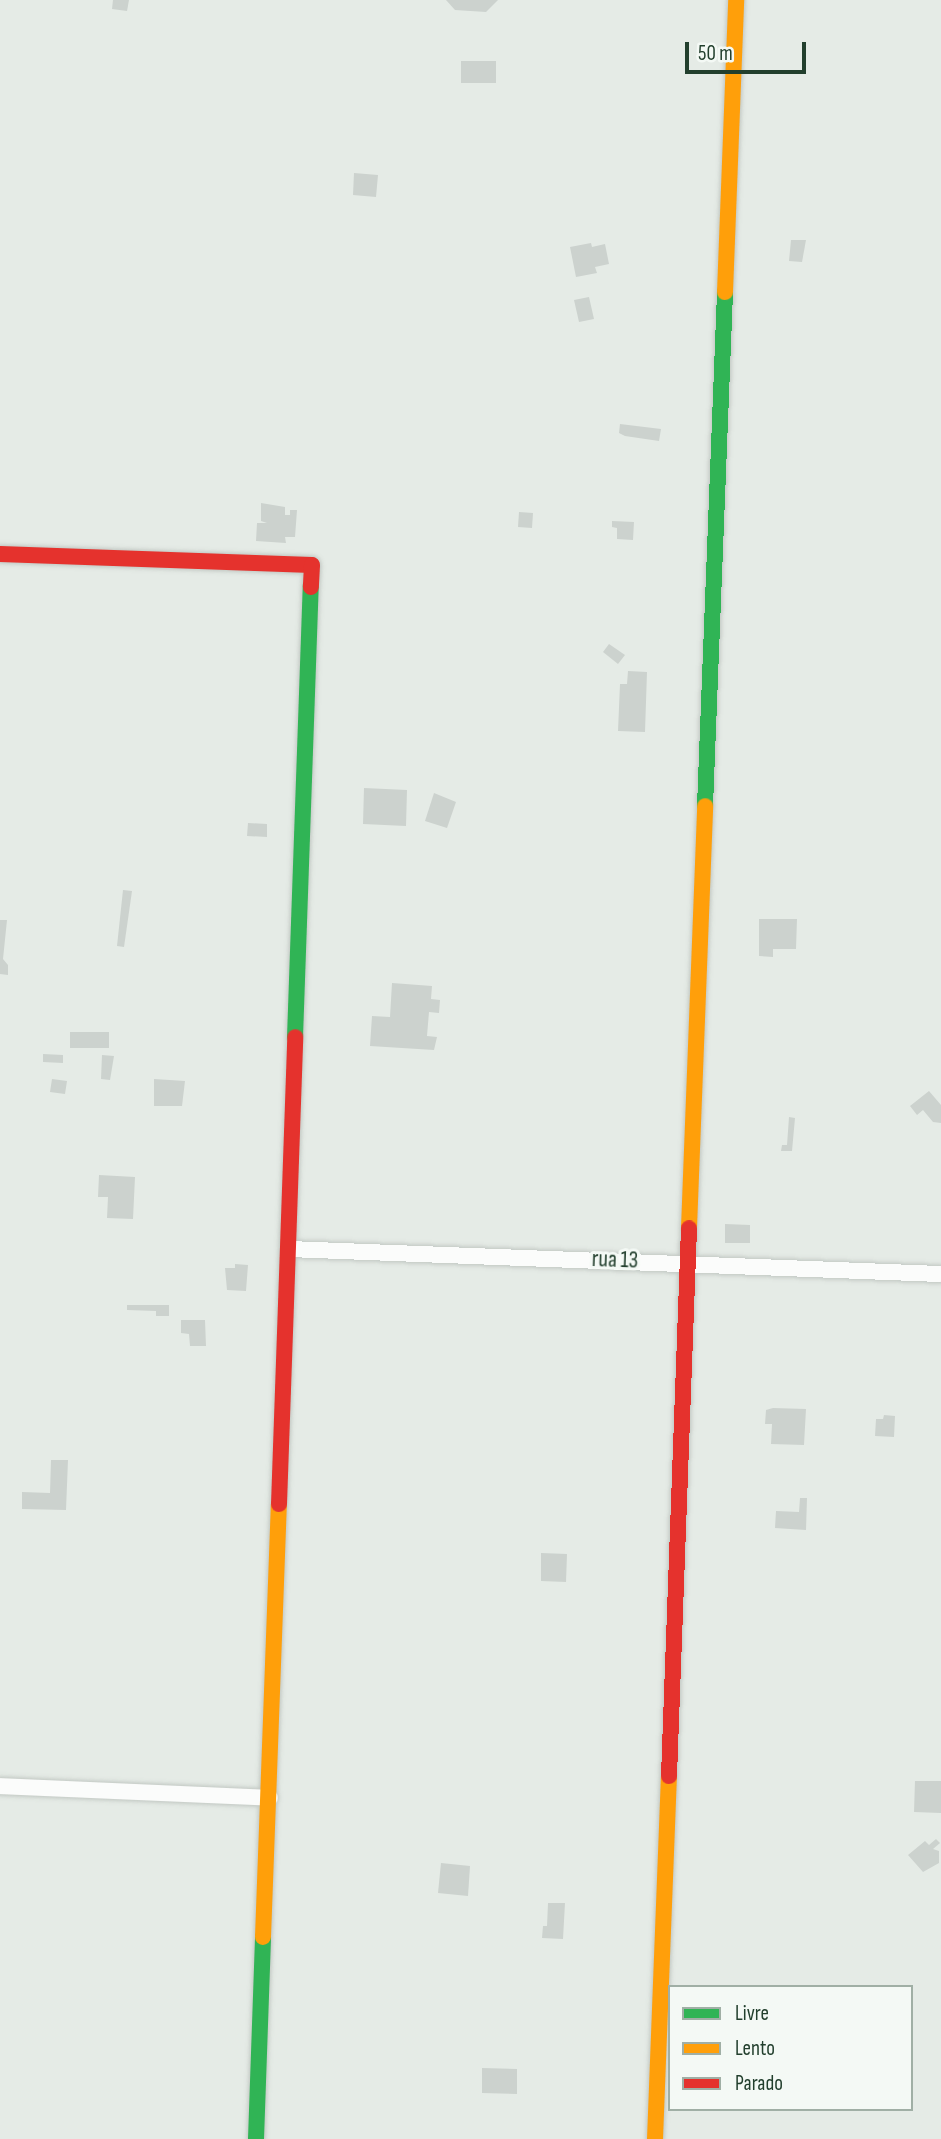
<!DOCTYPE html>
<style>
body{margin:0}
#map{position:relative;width:941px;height:2139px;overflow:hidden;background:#e5ebe6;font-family:"Sofia Sans Condensed",sans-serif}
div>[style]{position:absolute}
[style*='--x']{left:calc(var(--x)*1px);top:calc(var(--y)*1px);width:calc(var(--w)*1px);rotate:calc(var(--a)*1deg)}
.building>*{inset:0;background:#ccd2ce}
.roads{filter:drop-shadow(0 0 2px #c2c8c3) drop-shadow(0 0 2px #c2c8c3)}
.street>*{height:16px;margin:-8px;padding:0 8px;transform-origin:8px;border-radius:8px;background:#fbfcfb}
.fast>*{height:16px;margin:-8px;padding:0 8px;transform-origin:8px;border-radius:8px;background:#30b455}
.slow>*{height:16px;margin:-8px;padding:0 8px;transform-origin:8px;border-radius:8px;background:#ff9f0a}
.jam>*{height:16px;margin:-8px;padding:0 8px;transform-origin:8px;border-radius:8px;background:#e5322d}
span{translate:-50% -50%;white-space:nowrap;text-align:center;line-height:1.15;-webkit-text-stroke:6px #f4f9f5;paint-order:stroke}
.street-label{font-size:23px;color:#223f2d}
.legend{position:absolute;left:668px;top:1985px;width:245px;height:126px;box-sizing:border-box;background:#f4f9f5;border:2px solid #a0afa5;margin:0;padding:9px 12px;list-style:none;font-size:21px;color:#223f2d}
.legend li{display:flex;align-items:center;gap:14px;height:35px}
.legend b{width:35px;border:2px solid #a0afa5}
.scale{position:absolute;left:685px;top:42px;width:121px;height:32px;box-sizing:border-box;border:4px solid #223f2d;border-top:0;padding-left:9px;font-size:21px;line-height:24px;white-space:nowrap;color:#223f2d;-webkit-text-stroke:5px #f4f9f5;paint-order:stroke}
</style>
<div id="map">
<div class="building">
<div style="clip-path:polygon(113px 0,129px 0,127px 11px,112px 9px)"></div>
<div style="clip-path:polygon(446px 0,498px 0,486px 12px,455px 10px)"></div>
<div style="clip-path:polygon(461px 61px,496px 61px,496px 83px,461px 83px)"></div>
<div style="clip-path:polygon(354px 173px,378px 175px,376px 197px,353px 195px)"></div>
<div style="clip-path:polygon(791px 240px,806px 240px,802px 262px,789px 261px)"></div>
<div style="clip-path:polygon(591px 243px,592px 247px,605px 244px,609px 264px,595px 267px,597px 273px,576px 277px,570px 247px)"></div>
<div style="clip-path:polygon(589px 297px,594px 319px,579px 322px,574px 300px)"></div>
<div style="clip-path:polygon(620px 424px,661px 429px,659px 441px,625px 436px,619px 433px)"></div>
<div style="clip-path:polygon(261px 503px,285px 507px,285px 515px,290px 515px,290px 510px,297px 510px,295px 537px,285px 537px,286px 543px,256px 541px,257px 523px,267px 523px,261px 521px)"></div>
<div style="clip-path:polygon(519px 512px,533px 513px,532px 528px,518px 527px)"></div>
<div style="clip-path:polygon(612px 521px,634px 522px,633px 540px,617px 539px,617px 528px,612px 527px)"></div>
<div style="clip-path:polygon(609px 644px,625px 655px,618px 664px,603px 652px)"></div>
<div style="clip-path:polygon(628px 671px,647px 672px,645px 732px,618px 731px,620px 684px,627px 684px)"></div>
<div style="clip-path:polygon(364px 788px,407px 790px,406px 826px,363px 824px)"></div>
<div style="clip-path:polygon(434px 793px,456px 802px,447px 828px,425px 821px)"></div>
<div style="clip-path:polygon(248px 823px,267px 824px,267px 837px,247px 836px)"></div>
<div style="clip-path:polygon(123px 890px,132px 891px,124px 947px,117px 946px)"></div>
<div style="clip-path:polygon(759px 919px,797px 919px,796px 949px,773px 949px,773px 957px,759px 956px)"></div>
<div style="clip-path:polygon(0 920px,7px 920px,3px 959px,8px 965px,8px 975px,0 974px)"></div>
<div style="clip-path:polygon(392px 983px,432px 986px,431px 999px,440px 1000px,439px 1013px,429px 1012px,427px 1036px,437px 1037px,434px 1050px,370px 1046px,372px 1016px,390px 1017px)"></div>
<div style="clip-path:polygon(70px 1032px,109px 1032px,109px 1048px,70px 1048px)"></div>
<div style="clip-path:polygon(43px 1054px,63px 1055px,63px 1063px,43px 1062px)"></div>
<div style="clip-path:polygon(102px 1055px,114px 1056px,110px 1080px,101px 1079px)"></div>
<div style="clip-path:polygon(52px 1079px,67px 1081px,65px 1094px,50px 1092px)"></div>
<div style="clip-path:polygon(154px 1079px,185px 1081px,182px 1106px,154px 1106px)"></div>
<div style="clip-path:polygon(929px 1091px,941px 1105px,941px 1123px,933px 1122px,923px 1110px,917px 1115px,910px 1106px)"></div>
<div style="clip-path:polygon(789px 1117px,795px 1118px,792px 1151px,781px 1151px,782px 1145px,787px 1145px)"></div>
<div style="clip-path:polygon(99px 1175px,135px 1177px,133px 1219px,107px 1218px,108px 1197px,98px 1197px)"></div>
<div style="clip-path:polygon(725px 1224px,750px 1225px,750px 1243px,725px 1243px)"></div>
<div style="clip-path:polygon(235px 1264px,248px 1265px,246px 1291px,227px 1290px,225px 1268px,235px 1268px)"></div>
<div style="clip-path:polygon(127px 1305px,169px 1305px,169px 1316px,156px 1316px,156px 1311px,127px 1310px)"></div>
<div style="clip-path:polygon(181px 1320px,205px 1320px,206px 1346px,190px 1346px,189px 1334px,181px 1333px)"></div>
<div style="clip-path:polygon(773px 1408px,806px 1409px,804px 1445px,771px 1444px,772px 1424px,765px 1424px,766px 1410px)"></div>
<div style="clip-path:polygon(884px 1415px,895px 1416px,894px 1437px,875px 1436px,876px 1419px,883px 1419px)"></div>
<div style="clip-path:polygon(51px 1460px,68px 1460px,66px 1510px,22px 1509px,22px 1492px,50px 1493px)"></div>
<div style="clip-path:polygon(800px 1498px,807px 1498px,806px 1530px,775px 1528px,776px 1511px,799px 1512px)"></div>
<div style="clip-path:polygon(541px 1553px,567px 1554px,566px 1582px,541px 1581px)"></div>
<div style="clip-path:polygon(915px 1781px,941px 1781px,941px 1813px,914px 1812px)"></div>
<div style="clip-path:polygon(936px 1839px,940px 1843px,933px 1849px,939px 1851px,939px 1863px,923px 1872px,908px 1855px,925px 1841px,929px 1845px)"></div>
<div style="clip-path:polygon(441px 1863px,470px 1866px,468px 1896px,438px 1893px)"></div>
<div style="clip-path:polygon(548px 1903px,565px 1903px,563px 1939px,542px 1938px,543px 1926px,547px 1926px)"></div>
<div style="clip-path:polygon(482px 2068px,517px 2069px,517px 2094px,482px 2093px)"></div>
</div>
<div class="roads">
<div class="street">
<div style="--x:289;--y:1249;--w:652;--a:2.2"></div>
<div style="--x:0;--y:1786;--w:270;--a:2.5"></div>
</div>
<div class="fast">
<div style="--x:705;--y:806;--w:514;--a:-87.77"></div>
<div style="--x:295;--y:1037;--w:450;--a:-88"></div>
<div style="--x:256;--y:2139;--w:202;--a:-88"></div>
</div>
<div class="slow">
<div style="--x:725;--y:292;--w:292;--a:-87.8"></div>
<div style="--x:689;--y:1228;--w:422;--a:-87.8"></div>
<div style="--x:263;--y:1937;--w:433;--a:-87.9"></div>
<div style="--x:655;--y:2139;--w:363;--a:-87.8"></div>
</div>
<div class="jam">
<div style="--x:0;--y:554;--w:312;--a:2"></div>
<div style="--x:312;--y:565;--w:22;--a:93"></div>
<div style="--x:279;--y:1504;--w:467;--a:-88"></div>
<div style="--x:669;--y:1776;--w:548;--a:-87.91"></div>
</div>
</div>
<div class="street-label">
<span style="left:615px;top:1260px;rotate:2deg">rua 13</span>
</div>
<ul class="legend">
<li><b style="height:9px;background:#30b455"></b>Livre</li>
<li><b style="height:9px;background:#ff9f0a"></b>Lento</li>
<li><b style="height:9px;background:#e5322d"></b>Parado</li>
</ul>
<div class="scale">50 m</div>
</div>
